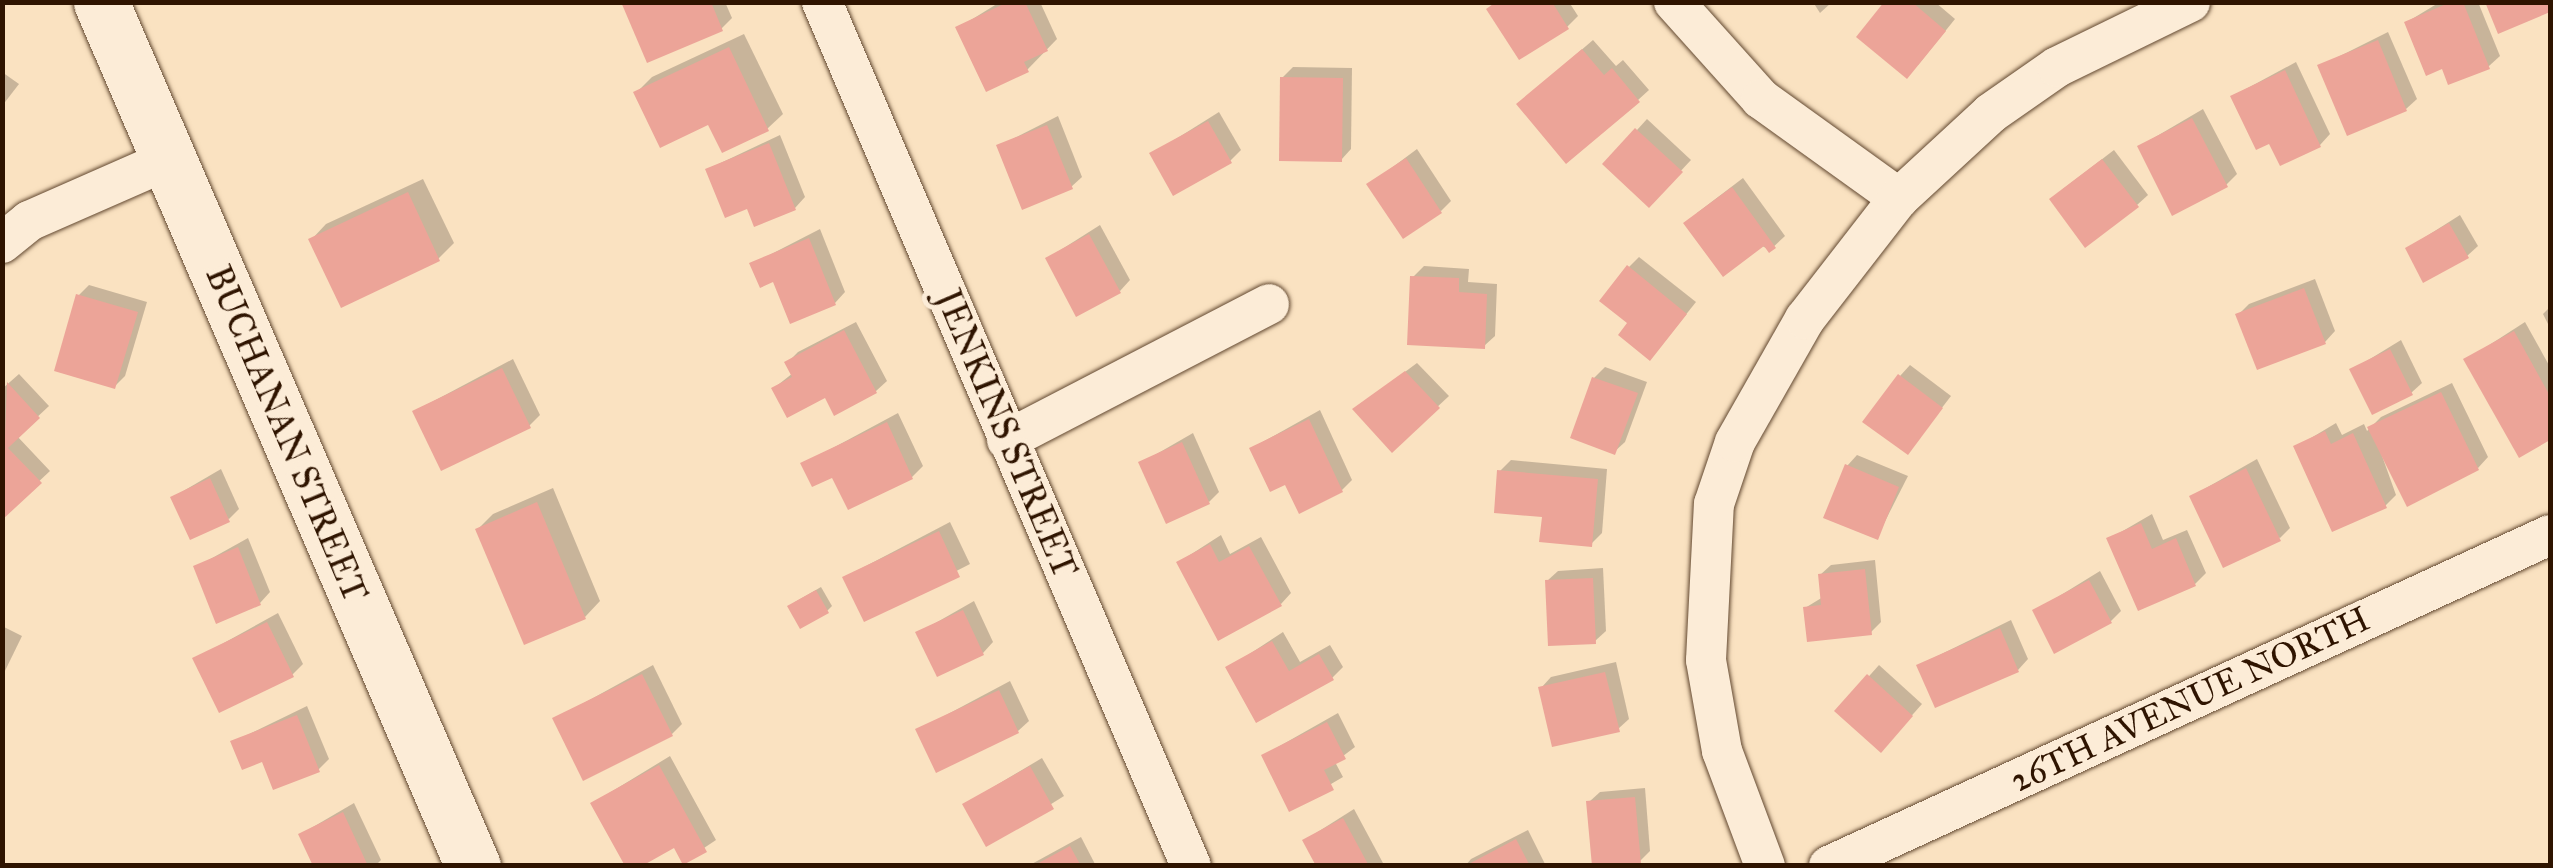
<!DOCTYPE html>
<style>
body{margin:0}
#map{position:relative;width:2553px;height:868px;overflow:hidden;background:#fae2c1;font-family:"IM FELL Great Primer",serif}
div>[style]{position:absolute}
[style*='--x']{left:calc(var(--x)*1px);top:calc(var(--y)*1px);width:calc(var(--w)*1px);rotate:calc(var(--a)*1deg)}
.shadow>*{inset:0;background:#0003}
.building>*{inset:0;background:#eca498}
.roads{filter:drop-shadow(0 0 2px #624830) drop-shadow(0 0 2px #624830)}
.street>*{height:40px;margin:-20px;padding:0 20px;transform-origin:20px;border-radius:20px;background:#fcecd7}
.secondary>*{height:55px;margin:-27.5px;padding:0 27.5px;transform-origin:27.5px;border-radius:27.5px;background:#fcecd7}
span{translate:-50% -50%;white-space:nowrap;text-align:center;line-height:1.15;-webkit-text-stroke:10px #fcecd7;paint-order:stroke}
.street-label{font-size:35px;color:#2f1400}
.frame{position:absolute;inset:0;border:5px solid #2f1400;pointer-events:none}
</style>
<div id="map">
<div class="shadow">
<div style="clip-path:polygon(624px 2px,725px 2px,732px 18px,721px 29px)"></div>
<div style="clip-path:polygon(1000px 2px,1040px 2px,1057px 39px,1027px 70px,958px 28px)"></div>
<div style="clip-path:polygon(1496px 2px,1569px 2px,1578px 16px,1567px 27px)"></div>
<div style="clip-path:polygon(1813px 2px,1832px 2px,1820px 13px)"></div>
<div style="clip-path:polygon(1888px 2px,1935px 2px,1955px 19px,1918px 65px)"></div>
<div style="clip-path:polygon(2440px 2px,2478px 2px,2500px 56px,2489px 66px,2443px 66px,2407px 22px)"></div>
<div style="clip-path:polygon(2388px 32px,2417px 99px,2406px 109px,2320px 66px)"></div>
<div style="clip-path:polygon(744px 34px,783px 114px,767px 129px,709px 122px,636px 93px,652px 77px)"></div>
<div style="clip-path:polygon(1593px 40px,1616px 66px,1623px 60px,1649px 90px,1638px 100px,1530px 94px)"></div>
<div style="clip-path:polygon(2296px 62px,2330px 134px,2320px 145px,2270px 141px,2233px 96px)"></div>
<div style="clip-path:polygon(1293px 67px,1352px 68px,1351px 149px,1341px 160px,1282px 78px)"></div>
<div style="clip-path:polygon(2px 72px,19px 84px,2px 106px)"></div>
<div style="clip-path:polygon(2203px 109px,2237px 174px,2226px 185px,2140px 146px)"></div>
<div style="clip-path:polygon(1219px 112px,1241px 150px,1230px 161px,1152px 154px)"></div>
<div style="clip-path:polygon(1058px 116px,1082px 177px,1071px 187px,999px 146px)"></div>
<div style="clip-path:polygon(1647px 119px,1691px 160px,1649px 205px,1637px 130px)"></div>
<div style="clip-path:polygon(780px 135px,805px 197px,795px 208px,748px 206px,708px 169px)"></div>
<div style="clip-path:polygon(1417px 149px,1451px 201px,1441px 211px,1370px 184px)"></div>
<div style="clip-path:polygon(2114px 150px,2148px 195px,2137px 205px,2063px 189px)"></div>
<div style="clip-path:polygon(1743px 178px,1785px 236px,1770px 250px,1697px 213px)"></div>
<div style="clip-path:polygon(423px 179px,454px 243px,438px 259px,311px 240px,326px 224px)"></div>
<div style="clip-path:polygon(2460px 215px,2478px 246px,2467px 256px,2408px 248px)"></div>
<div style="clip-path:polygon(1100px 225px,1130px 280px,1120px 291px,1048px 258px)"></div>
<div style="clip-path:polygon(820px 229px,845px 292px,835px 303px,752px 264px)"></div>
<div style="clip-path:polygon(1639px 257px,1696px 302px,1660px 347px,1629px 267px)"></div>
<div style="clip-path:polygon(1424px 266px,1469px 269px,1468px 282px,1497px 284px,1495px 336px,1484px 346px,1413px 277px)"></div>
<div style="clip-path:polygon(2315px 279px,2335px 331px,2325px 342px,2238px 315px,2249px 304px)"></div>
<div style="clip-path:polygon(89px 285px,147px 302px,125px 376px,115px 386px,78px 296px)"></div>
<div style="clip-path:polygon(2550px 307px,2550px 328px,2543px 314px)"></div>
<div style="clip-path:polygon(856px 322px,887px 381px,876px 391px,774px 388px,793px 373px,787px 363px,798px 352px)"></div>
<div style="clip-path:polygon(2525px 322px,2550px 367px,2550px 437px,2520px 454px,2466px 360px)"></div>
<div style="clip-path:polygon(2401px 340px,2422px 383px,2411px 393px,2352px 370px)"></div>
<div style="clip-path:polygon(513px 359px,540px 415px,529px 426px,415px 411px)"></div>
<div style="clip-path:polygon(1417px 363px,1449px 396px,1392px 449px,1355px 409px)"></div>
<div style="clip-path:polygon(1910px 365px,1951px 396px,1908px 452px,1900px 376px)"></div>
<div style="clip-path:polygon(1605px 367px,1647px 382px,1625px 442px,1614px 452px,1594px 378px)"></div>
<div style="clip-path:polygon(19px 374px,49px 406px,17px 436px,50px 471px,2px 516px,2px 389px)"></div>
<div style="clip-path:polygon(2452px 383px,2488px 457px,2478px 468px,2376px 439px,2396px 495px,2385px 506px,2296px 447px,2336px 423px,2342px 435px,2364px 424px,2367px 431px,2381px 417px)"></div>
<div style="clip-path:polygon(1320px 410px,1352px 480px,1342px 490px,1286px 481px,1252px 448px)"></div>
<div style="clip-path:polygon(898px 413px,923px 466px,912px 477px,849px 507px,833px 474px,803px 464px)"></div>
<div style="clip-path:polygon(1193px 433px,1219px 492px,1209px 502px,1141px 463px)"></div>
<div style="clip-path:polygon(1857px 455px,1908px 476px,1877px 537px,1847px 466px)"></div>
<div style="clip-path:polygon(2257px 459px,2290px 528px,2280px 538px,2192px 496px)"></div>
<div style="clip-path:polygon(1511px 460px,1607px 469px,1602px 533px,1591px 544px,1544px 515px,1500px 471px)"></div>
<div style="clip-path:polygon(221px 469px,239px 509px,229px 519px,173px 497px)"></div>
<div style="clip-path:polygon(553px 488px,600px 601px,585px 617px,478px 529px,493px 514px)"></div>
<div style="clip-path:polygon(2152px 514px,2163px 540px,2187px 530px,2206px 573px,2195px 584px,2109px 539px)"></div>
<div style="clip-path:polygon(950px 522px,970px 564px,865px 618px,845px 577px)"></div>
<div style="clip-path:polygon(1221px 535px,1230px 554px,1261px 537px,1291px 593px,1281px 604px,1179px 562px)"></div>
<div style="clip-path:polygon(248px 538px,270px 592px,260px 603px,196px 567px)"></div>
<div style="clip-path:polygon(1875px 560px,1881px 622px,1870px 633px,1805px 608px,1823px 597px,1820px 575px,1831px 565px)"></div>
<div style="clip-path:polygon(1603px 568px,1606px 631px,1595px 641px,1547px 581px,1558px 571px)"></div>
<div style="clip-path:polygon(2100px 571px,2121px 611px,2111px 621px,2035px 611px)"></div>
<div style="clip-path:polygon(821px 587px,832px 606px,827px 611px,795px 602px)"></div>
<div style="clip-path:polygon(974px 601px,993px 642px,983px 653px,918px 633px)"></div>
<div style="clip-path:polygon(278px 613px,303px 664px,292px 675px,195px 659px)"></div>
<div style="clip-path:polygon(2011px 620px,2028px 659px,2018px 670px,1919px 665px)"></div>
<div style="clip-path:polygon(2px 626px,22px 636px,2px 677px)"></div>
<div style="clip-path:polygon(1283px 632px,1300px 662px,1330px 645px,1343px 667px,1332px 678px,1228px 668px)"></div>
<div style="clip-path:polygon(1616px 662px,1629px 719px,1618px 729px,1541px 688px,1551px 677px)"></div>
<div style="clip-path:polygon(653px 665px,682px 724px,672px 734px,555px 719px)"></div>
<div style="clip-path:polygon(1879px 665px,1922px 704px,1891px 739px,1838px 711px)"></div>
<div style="clip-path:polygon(1010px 681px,1029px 721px,1018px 731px,918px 730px)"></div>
<div style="clip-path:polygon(307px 706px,329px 759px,318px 770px,263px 758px,233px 742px)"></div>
<div style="clip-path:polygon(1338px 713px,1355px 747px,1335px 762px,1343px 777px,1290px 808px,1264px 755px)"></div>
<div style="clip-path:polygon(670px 756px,716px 840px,686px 860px,688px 866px,675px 845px,593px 803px)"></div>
<div style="clip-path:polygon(1042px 758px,1064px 796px,987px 844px,965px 804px)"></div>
<div style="clip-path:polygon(1645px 788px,1650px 851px,1640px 861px,1589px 802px,1600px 792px)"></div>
<div style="clip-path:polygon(354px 803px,381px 860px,375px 866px,315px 866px,301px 834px)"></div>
<div style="clip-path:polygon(1354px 809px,1383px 863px,1319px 866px,1305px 840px)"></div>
<div style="clip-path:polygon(1528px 830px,1546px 866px,1465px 866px,1471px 859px)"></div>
<div style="clip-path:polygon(1081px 837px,1096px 866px,1028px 866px)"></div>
</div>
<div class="building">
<div style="clip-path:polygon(621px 2px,711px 2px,723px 31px,647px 63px)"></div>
<div style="clip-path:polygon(1008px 2px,1025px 2px,1048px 51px,1024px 62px,1029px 72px,986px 92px,955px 27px)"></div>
<div style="clip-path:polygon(1496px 2px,1552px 2px,1569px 29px,1519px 60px,1486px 9px)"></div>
<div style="clip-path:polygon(1884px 2px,1912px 2px,1946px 31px,1907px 79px,1856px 37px)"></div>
<div style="clip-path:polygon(2451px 2px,2463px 2px,2490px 69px,2448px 85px,2442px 69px,2426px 76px,2404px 22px)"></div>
<div style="clip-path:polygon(2485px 2px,2550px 2px,2550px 12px,2498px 34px)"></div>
<div style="clip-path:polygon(2378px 40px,2407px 111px,2347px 136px,2317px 65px)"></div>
<div style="clip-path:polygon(729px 47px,769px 131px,722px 153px,708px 125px,660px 148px,633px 92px)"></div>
<div style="clip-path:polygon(1582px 49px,1604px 75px,1612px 68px,1640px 102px,1566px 164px,1516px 104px)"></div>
<div style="clip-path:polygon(2285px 70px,2321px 147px,2280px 166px,2269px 144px,2256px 150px,2230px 96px)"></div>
<div style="clip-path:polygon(1280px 77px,1343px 78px,1342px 162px,1279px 161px)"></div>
<div style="clip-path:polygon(2192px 118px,2228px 187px,2172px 216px,2137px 146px)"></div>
<div style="clip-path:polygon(1208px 121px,1232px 163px,1173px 196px,1149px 153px)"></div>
<div style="clip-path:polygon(1047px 125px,1073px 189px,1022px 210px,996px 145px)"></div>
<div style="clip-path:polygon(1635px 128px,1683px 172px,1649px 208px,1602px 164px)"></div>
<div style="clip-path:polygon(769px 143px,796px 210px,754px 227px,747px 209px,725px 218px,705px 169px)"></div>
<div style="clip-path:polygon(1406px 158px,1442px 213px,1403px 239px,1366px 184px)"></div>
<div style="clip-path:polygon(2102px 159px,2139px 207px,2085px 248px,2049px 199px)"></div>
<div style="clip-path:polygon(1732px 187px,1776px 248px,1769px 253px,1764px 246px,1723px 277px,1683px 223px)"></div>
<div style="clip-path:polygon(408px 192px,440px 261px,341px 308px,308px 239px)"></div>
<div style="clip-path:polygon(2449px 223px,2469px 258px,2423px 283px,2405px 248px)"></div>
<div style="clip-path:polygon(1089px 234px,1121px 293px,1076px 317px,1045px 258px)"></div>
<div style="clip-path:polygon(809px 238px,836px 305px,790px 324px,773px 282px,760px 288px,749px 263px)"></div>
<div style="clip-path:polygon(1627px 265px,1687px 314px,1650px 361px,1618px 335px,1627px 323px,1599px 301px)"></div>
<div style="clip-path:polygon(1410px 276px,1459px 278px,1459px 292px,1487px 294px,1485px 349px,1407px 345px)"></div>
<div style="clip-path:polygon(2304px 288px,2326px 344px,2257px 370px,2235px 314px)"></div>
<div style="clip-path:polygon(76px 294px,138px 312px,115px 389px,54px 371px)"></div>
<div style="clip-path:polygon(844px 330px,877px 393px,834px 416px,825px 398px,787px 418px,771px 388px,792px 377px,784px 362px)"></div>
<div style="clip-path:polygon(2514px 331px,2550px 396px,2550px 440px,2519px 458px,2463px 359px)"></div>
<div style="clip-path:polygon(2390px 349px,2413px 395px,2372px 415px,2349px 369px)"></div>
<div style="clip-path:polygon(502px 368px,531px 428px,441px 471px,412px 411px)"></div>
<div style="clip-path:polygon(1405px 371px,1440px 408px,1392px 453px,1352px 409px)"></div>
<div style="clip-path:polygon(1898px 374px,1943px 408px,1908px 455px,1862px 422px)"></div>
<div style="clip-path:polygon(1592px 377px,1638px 393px,1615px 455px,1570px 438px)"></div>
<div style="clip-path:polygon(7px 382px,40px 418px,8px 448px,42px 483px,2px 520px)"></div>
<div style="clip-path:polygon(2441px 392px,2479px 470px,2407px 507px,2367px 427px)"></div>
<div style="clip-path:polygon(1309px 419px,1343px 492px,1299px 514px,1285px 485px,1270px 492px,1249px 448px)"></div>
<div style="clip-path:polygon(887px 422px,913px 479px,848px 510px,832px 478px,812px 487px,800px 463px)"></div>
<div style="clip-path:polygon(2325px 431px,2331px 444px,2353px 433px,2387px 508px,2332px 532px,2293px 446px)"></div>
<div style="clip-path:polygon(1182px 442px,1210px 504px,1166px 524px,1138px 462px)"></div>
<div style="clip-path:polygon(1845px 464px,1899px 487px,1878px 540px,1823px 518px)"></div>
<div style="clip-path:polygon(2246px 468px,2281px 541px,2223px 568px,2189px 496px)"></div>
<div style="clip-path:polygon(1497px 470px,1598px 479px,1592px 547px,1539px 542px,1542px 517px,1494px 513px)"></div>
<div style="clip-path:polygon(210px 478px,230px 522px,190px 540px,170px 497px)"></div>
<div style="clip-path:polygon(537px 502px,586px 619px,524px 645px,475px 529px)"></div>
<div style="clip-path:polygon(2141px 523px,2152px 549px,2176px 538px,2196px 586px,2138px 611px,2106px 538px)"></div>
<div style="clip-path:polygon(939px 531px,960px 577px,864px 622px,842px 577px)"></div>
<div style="clip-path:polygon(1210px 544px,1219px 562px,1249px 546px,1282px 606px,1218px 641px,1176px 562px)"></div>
<div style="clip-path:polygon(238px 547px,261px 605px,216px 624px,193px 566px)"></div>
<div style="clip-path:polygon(1865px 569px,1872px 635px,1807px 642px,1803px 607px,1821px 605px,1818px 574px)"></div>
<div style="clip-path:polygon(1593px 578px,1596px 644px,1548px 646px,1545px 580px)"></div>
<div style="clip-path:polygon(2089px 580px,2112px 623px,2054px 654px,2032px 610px)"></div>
<div style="clip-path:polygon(816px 590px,829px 613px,800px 629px,787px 606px)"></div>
<div style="clip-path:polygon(963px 610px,984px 655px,937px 677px,915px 632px)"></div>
<div style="clip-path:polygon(267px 622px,294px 677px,219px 713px,192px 658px)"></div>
<div style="clip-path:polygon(2000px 628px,2019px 672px,1935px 708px,1916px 665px)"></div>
<div style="clip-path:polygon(1272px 641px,1289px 671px,1319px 654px,1334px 680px,1256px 723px,1225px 667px)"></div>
<div style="clip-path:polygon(1605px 672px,1620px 732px,1552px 747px,1538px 687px)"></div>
<div style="clip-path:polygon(642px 674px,673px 736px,583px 781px,552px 718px)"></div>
<div style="clip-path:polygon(1867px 674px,1913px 716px,1881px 753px,1834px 711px)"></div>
<div style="clip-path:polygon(999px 690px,1019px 733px,936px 773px,915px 729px)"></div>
<div style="clip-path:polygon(297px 715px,320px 772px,273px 790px,262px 762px,242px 770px,230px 741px)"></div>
<div style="clip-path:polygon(1327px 722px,1346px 759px,1324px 770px,1334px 790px,1289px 812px,1261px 755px)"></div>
<div style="clip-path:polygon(659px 765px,707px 852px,683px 865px,674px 848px,642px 866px,625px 866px,590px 803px)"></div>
<div style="clip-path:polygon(1030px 766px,1054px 809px,986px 847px,962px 804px)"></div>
<div style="clip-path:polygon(1635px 797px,1641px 864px,1592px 866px,1586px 801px)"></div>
<div style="clip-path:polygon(343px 812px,368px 866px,313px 866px,298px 834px)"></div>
<div style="clip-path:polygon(1343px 818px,1369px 866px,1316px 866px,1302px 840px)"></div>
<div style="clip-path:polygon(1516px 839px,1530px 866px,1465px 866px)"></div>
<div style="clip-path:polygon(1070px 846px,1081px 866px,1033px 866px)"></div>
</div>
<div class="roads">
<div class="street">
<div style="--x:822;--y:2;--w:939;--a:66.87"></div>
<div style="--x:1674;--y:2;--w:130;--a:48.1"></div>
<div style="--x:1761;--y:99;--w:170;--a:35.7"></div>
<div style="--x:2;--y:243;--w:35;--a:-39"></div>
<div style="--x:29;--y:221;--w:152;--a:-23.7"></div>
<div style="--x:1007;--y:440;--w:295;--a:-27.4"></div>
<div style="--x:1765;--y:866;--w:123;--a:-110.5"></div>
<div style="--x:1722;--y:751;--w:92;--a:-100"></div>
<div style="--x:1706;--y:660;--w:156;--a:-87.1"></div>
<div style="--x:1714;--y:504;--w:65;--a:-71.3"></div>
<div style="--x:1735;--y:442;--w:142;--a:-60.4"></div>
<div style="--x:1805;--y:319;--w:153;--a:-52.2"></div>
<div style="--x:1899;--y:198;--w:125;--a:-42.7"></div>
<div style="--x:1991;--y:113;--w:80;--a:-34.9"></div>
<div style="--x:2057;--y:67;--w:148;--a:-26"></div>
<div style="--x:1829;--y:866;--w:793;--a:-24.66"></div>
</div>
<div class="secondary">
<div style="--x:101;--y:2;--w:941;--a:66.71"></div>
</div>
</div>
<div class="street-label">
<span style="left:286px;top:434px;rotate:67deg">BUCHANAN STREET</span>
<span style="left:1006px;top:434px;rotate:67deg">JENKINS STREET</span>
<span style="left:2190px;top:700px;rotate:-25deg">26TH AVENUE NORTH</span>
</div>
<div class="frame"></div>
</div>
